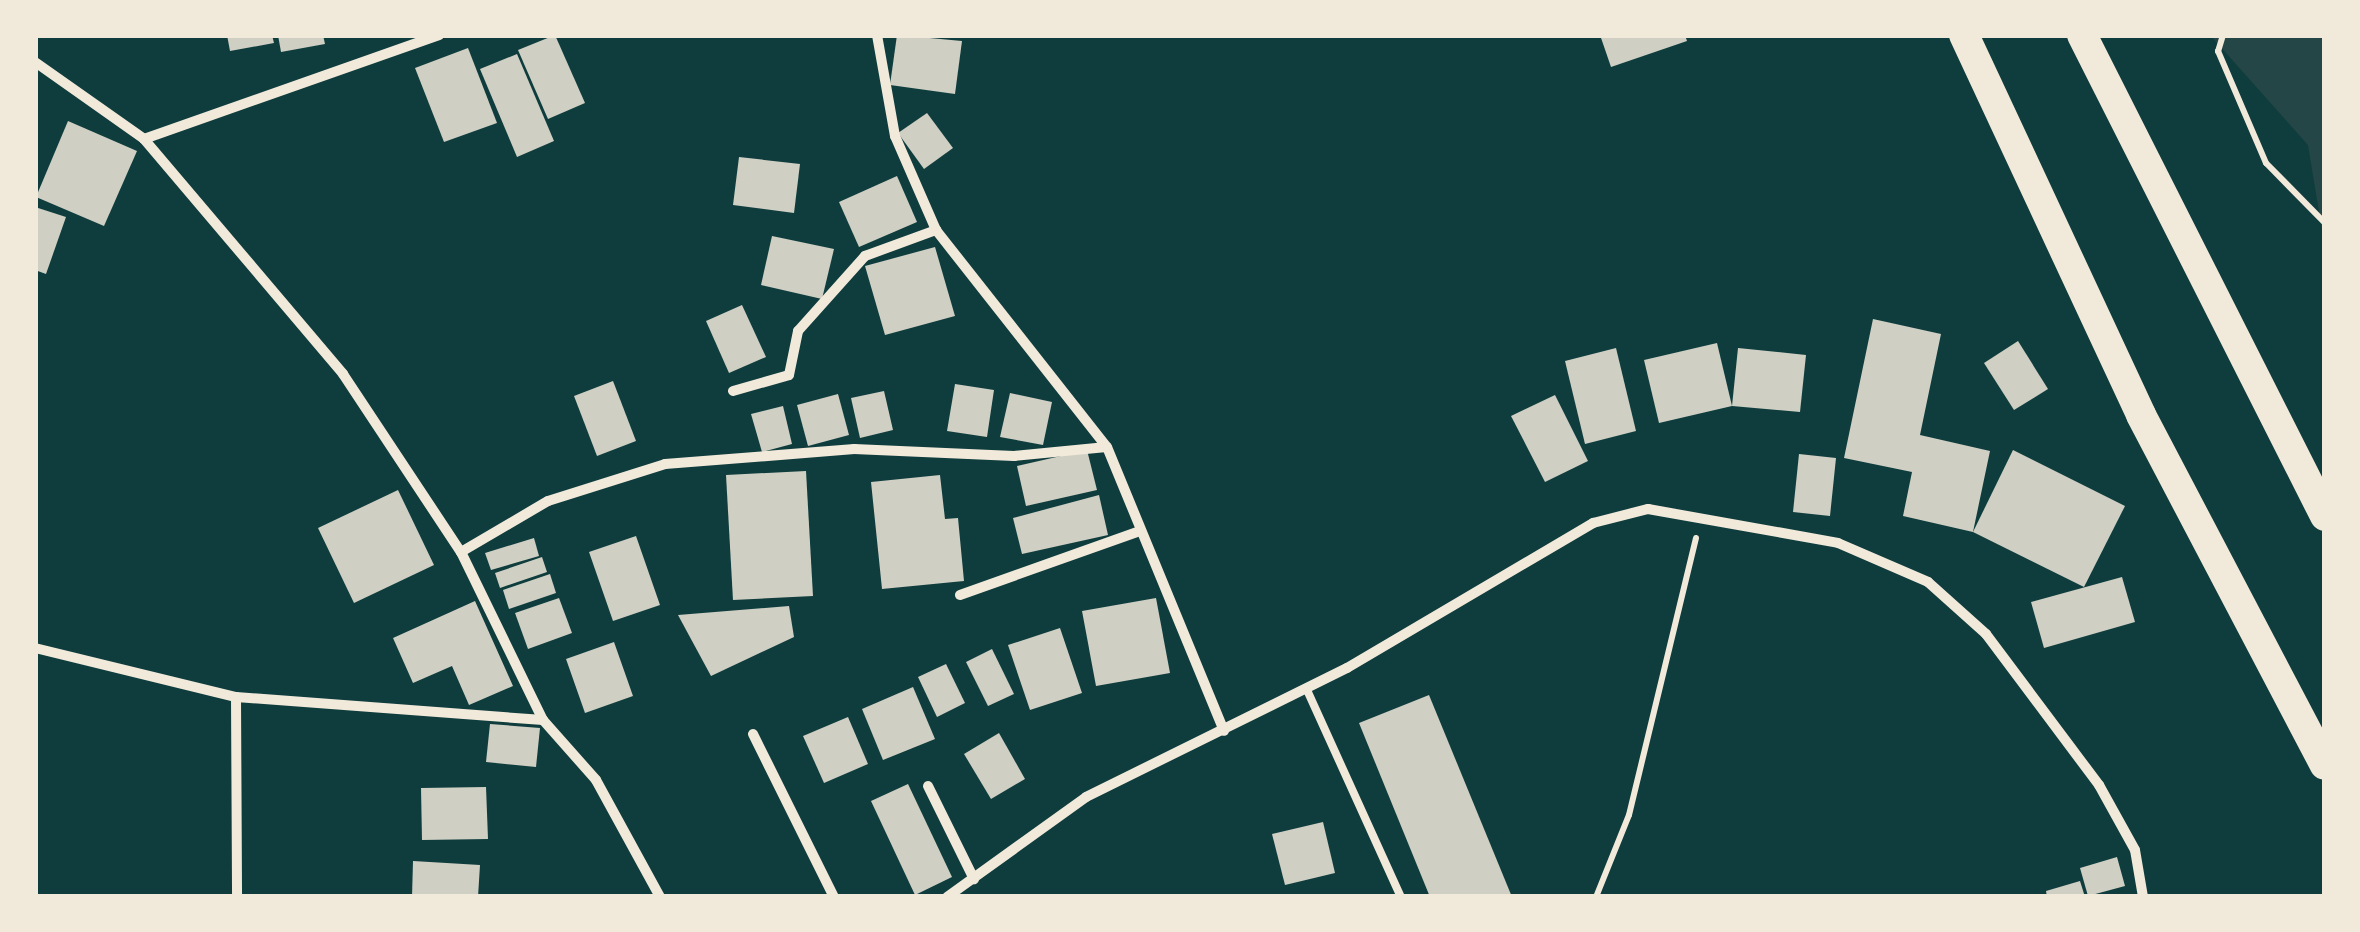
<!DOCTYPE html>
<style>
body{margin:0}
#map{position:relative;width:2360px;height:932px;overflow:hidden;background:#0f3d3e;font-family:"PT Sans",sans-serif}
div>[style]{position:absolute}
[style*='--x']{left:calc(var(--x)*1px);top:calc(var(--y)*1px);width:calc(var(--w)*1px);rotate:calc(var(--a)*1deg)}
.green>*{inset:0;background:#244646}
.building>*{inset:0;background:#cfcfc3}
.path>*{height:6px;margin:-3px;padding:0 3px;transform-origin:3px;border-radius:3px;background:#f1e9da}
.service>*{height:8px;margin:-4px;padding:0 4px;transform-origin:4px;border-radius:4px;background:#f1e9da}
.minor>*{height:10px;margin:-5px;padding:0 5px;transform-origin:5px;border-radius:5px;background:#f1e9da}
.motorway>*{height:30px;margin:-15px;padding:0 15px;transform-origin:15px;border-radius:15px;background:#f1e9da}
span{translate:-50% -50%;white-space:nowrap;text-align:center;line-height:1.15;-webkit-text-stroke:9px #f1e9da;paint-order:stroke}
.frame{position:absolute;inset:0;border:38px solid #f1e9da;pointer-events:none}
</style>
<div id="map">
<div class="green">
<div style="clip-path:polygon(2210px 35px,2325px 35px,2325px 248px,2308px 145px)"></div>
</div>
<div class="building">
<div style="clip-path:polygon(227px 35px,272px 35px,274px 43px,230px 51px)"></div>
<div style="clip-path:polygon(278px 35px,323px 35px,325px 44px,281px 52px)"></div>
<div style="clip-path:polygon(555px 35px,585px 103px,548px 119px,518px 50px)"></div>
<div style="clip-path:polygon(897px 35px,962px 41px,955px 94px,890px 85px)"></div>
<div style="clip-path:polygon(1600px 35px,1685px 35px,1687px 41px,1611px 67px)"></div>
<div style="clip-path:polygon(468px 48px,497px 123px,444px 142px,415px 68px)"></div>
<div style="clip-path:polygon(517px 54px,554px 141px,517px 157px,480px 69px)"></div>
<div style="clip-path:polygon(927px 113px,953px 148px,924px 169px,898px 133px)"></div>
<div style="clip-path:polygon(68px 121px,137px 151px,104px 226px,36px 197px)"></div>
<div style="clip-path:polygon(739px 157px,800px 164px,794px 213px,733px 205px)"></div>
<div style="clip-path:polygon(897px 176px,917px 222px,859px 247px,839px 202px)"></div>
<div style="clip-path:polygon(35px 207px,66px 217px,46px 274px,35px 270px)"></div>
<div style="clip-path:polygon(772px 236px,834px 249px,822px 299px,761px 285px)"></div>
<div style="clip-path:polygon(935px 247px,955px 316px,885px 335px,865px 266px)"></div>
<div style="clip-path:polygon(742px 305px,766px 357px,729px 373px,706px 321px)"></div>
<div style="clip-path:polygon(1873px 319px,1941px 334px,1920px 435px,1990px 451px,1973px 532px,1903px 516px,1912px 472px,1844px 458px)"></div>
<div style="clip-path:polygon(2018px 341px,2048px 389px,2014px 410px,1984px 363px)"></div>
<div style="clip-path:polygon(1717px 343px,1732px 406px,1659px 423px,1644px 360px)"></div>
<div style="clip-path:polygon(1616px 348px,1636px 431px,1585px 444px,1565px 361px)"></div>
<div style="clip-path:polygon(1738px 348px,1806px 355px,1800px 412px,1732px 406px)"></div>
<div style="clip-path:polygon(613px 381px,636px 441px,597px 456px,574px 396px)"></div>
<div style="clip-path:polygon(955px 384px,994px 390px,987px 437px,947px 431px)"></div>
<div style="clip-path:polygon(884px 391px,893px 430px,860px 438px,851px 398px)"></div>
<div style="clip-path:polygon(1010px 393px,1052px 402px,1043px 445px,1000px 437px)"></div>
<div style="clip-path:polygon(838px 394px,849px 435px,808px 446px,797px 405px)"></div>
<div style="clip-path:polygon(1555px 395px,1588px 461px,1545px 482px,1511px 416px)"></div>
<div style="clip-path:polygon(783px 406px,792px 444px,762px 452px,751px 414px)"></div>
<div style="clip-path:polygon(1087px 450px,1097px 490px,1026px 506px,1017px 466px)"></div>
<div style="clip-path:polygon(2013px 450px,2125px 506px,2084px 587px,1973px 532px)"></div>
<div style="clip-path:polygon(1799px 454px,1836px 458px,1830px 516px,1793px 512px)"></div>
<div style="clip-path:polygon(806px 471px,813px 596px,733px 600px,726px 475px)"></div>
<div style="clip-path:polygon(940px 475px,945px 519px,958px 518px,964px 581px,882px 589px,871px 482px)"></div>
<div style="clip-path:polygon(398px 490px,434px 565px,354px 603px,318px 528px)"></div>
<div style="clip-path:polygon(1099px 495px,1108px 535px,1022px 554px,1013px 518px)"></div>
<div style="clip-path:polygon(636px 536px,660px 605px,613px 621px,589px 552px)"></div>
<div style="clip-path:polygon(534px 538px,539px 556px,491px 570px,485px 553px)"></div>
<div style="clip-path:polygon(542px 557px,547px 572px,500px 588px,495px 573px)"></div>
<div style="clip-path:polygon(550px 574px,556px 593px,509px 609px,503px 590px)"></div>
<div style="clip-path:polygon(2122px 577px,2135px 622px,2044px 648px,2031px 602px)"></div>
<div style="clip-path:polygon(559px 598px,572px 633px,528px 649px,515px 613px)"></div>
<div style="clip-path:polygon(1156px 598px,1170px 673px,1096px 686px,1082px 611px)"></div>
<div style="clip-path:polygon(475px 601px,513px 686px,469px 705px,452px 666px,413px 683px,393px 638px)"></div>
<div style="clip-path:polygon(789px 606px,794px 637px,711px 676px,678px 615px)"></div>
<div style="clip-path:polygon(1060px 628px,1082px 693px,1030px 710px,1008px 645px)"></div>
<div style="clip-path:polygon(614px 642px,633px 696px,585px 713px,566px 659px)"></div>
<div style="clip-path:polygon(992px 649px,1014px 694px,988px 706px,966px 662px)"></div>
<div style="clip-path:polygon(946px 664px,965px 703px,937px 717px,918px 677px)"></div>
<div style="clip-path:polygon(913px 687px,935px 739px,883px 760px,862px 709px)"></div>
<div style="clip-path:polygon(1429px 695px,1512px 897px,1430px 897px,1359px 723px)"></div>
<div style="clip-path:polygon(848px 717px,868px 764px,824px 783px,803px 736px)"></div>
<div style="clip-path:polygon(490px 724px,540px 728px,536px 767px,486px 762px)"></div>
<div style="clip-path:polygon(999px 733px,1025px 779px,991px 799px,964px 754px)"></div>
<div style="clip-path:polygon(908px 784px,952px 877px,915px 895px,871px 801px)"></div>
<div style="clip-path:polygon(486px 787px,488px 839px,422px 840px,421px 788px)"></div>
<div style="clip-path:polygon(1323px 822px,1335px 873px,1285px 885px,1272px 834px)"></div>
<div style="clip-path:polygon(2117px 857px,2125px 886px,2088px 896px,2080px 868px)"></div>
<div style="clip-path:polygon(413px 861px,480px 865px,478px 897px,412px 897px)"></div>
<div style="clip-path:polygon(2080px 881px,2085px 897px,2047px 897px,2046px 891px)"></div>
</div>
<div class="path">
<div style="--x:2223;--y:35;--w:17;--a:107"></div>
<div style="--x:2218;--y:51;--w:122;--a:66.8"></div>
<div style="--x:2266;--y:163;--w:84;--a:45.5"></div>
<div style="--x:1596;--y:897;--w:88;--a:-68.1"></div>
<div style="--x:1629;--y:815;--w:285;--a:-76.4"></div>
</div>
<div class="service">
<div style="--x:1307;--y:690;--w:227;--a:65.6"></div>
</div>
<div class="minor">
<div style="--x:877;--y:35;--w:103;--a:79.9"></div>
<div style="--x:895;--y:136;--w:103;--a:66.4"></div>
<div style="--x:936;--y:230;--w:276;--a:51.8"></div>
<div style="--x:1107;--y:447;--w:307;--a:67.6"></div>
<div style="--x:35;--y:62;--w:133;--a:35.2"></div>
<div style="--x:144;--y:139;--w:308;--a:49.7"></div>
<div style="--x:343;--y:374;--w:214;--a:56.5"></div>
<div style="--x:461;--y:552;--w:187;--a:64"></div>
<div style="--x:543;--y:720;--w:80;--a:48.5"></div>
<div style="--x:596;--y:780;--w:133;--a:61.3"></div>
<div style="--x:144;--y:139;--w:313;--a:-19.4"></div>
<div style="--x:733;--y:391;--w:58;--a:-15.9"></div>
<div style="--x:789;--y:375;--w:45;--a:-78.4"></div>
<div style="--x:798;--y:331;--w:101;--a:-48.2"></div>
<div style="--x:865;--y:256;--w:76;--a:-20.1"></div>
<div style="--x:461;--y:552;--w:101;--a:-30.4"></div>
<div style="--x:548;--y:501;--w:123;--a:-17.5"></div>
<div style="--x:665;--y:464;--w:190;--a:-4.5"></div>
<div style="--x:854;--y:449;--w:160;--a:2.5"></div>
<div style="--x:1014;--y:456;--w:93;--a:-5.5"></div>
<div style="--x:960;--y:595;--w:191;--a:-19.6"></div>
<div style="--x:35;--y:648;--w:207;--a:13.7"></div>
<div style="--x:236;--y:697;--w:308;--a:4.3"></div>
<div style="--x:236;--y:697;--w:200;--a:89.7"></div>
<div style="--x:753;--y:734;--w:182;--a:63.6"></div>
<div style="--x:928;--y:786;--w:104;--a:63.7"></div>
<div style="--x:947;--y:897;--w:171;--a:-35.7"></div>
<div style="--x:1086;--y:797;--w:291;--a:-26.3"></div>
<div style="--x:1347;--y:668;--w:286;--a:-30.5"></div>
<div style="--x:1593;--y:523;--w:57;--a:-14.3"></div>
<div style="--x:1648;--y:509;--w:193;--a:10.1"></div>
<div style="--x:1838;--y:543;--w:98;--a:23.4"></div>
<div style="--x:1928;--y:582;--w:78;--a:41.9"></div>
<div style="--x:1986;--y:634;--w:189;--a:53.2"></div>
<div style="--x:2099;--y:785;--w:74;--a:61"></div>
<div style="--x:2135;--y:850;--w:48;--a:80.3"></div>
</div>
<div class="motorway">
<div style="--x:1964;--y:35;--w:419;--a:65"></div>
<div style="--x:2141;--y:415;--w:395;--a:62.3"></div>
<div style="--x:2082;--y:35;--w:539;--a:63.2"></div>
</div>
<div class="frame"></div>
</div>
